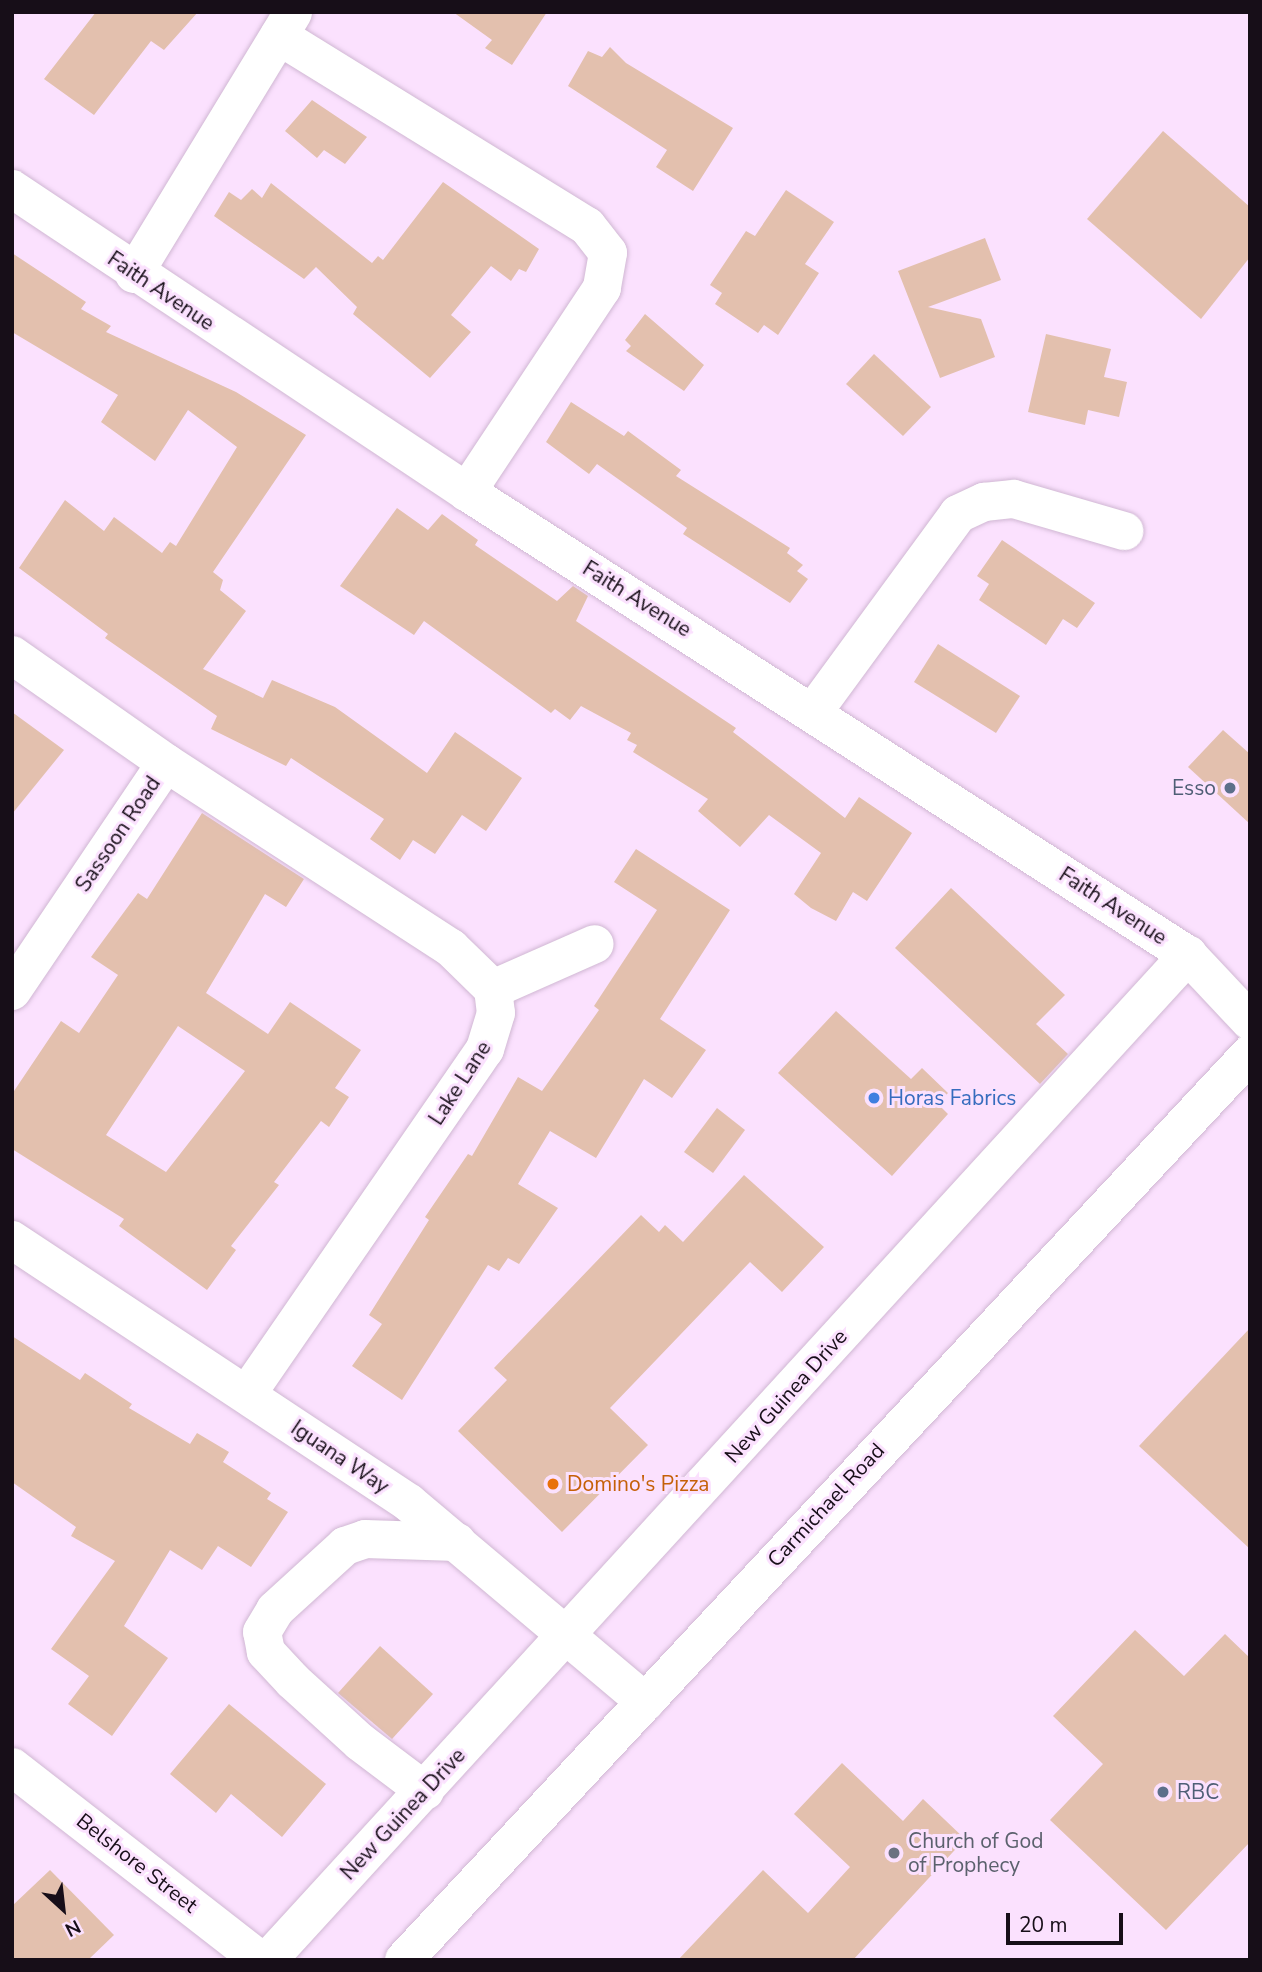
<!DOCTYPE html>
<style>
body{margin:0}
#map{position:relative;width:1262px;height:1972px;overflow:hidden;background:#fbe1fe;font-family:"Nunito Sans",sans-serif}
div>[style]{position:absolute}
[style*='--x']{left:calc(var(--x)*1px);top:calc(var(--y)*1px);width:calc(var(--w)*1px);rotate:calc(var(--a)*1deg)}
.building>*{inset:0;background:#e3c0ae}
.roads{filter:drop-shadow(0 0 2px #d0b7d3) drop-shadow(0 0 2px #d0b7d3)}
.street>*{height:38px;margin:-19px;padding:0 19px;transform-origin:19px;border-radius:19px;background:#fff}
.secondary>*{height:38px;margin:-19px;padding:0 19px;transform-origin:19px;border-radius:19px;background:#fff}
.primary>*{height:38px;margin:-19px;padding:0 19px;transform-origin:19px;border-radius:19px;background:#fff}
.dots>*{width:19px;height:19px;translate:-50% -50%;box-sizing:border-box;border:4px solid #fbe1fe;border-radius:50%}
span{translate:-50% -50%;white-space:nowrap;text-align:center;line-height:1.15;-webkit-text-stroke:6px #fbe1fe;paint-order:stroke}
.street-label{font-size:21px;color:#170e18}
.service-label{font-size:21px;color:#4e5e75}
.right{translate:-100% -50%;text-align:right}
.left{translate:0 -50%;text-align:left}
.shop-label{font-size:21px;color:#366cbe}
.food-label{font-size:21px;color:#c56008}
.worship-label{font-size:21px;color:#5b616d}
.frame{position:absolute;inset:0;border:14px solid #170e18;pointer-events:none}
.north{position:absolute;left:28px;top:1874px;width:70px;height:70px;-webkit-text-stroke:5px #fbe1fe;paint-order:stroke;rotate:153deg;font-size:19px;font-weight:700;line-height:28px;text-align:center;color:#170e18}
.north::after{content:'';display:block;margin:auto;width:24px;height:32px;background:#170e18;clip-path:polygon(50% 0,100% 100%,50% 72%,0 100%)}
.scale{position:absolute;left:1006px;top:1913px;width:117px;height:32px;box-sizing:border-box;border:4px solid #170e18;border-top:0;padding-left:9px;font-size:21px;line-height:24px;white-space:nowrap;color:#170e18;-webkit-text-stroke:5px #fbe1fe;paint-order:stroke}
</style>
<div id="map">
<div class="building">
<div style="clip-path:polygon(96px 12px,198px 12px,164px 50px,151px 41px,94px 115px,44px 79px)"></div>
<div style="clip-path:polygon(453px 12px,547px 12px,512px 65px,485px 48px,492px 40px)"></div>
<div style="clip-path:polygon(610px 47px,626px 63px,733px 128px,693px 191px,656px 167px,667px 150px,568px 86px,588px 51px,602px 57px)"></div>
<div style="clip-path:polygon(312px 100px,367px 137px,345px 164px,324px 150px,317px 158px,285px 131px)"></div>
<div style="clip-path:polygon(1163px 131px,1250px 207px,1250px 257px,1201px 319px,1087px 219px)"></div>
<div style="clip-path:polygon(443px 182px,539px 249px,526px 272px,519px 269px,511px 281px,491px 266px,451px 315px,471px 332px,430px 378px,353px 314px,357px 307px,316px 267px,304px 279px,214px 216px,229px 192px,241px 200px,252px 189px,262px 198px,271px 183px,372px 263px,378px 256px,383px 260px)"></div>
<div style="clip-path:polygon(786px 190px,834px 222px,805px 264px,819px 273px,778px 335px,764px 325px,758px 333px,715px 304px,722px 293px,710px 285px,746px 231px,755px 236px)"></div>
<div style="clip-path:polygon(985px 238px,1001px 280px,928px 307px,981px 319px,995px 357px,940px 378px,898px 271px)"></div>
<div style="clip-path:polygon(12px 253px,86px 302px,81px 309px,111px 326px,106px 332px,236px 392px,306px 435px,213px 572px,223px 580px,220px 590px,246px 611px,203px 669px,263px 698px,272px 680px,335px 707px,427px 773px,455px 732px,522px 778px,486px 831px,462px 815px,435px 854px,413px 840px,400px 860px,370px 839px,384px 819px,291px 758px,286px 766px,211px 729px,217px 716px,105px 638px,108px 634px,19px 568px,65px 500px,104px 531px,114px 517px,162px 553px,170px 542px,176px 546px,237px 447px,188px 410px,155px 461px,101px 422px,118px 395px,12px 332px)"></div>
<div style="clip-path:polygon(645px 314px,704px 365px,684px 391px,626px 351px,631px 346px,625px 340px)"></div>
<div style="clip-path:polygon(1046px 334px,1111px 349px,1104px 377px,1127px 382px,1119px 417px,1088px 410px,1085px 425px,1028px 412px)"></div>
<div style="clip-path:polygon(874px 354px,931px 407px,903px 436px,846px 384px)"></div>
<div style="clip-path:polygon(571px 402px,624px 436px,628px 431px,681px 470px,676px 476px,790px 548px,787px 553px,803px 565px,797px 571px,808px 579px,790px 603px,683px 534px,687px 528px,597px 464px,589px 474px,546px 442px)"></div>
<div style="clip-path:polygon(397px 508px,428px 530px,442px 514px,478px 540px,475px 545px,557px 601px,573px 586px,588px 596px,576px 621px,736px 728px,733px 732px,845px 818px,859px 797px,912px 833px,867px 901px,853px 892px,836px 921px,811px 908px,794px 894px,821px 853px,769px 815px,740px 847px,698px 811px,708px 799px,633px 752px,637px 745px,627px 740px,631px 733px,581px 706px,570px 720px,555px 709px,551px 713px,424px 621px,414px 635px,340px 586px)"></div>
<div style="clip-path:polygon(1002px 540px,1095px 603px,1077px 628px,1063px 619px,1046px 645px,979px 600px,989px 584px,977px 576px)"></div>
<div style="clip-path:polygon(938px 644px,1020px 696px,996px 733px,914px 682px)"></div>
<div style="clip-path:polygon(12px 712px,64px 750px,12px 814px)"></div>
<div style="clip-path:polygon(1223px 730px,1250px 754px,1250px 824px,1188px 767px)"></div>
<div style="clip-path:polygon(evenodd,202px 813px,304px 879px,286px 907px,265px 894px,206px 993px,268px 1034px,290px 1002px,361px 1050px,335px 1088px,349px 1097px,329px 1127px,321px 1121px,274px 1182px,279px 1185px,231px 1246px,236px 1250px,207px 1290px,119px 1226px,124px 1219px,12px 1149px,12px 1094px,61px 1021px,79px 1033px,118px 975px,91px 957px,138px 893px,147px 899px,202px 813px,178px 1026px,245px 1071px,166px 1172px,106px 1135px,178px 1026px)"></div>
<div style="clip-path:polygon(636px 849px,730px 910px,660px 1019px,706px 1050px,672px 1098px,644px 1079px,596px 1158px,550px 1131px,518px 1184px,558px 1208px,519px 1264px,508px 1258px,499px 1271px,488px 1265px,402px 1400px,352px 1366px,382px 1324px,369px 1315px,429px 1220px,425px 1217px,468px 1154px,472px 1156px,518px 1077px,542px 1091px,599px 1010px,594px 1006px,657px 910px,614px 882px)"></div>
<div style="clip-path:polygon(951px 888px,1065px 995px,1036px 1024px,1068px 1054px,1040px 1084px,895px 948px)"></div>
<div style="clip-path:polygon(836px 1011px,911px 1079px,922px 1068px,948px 1093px,938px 1104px,948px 1114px,892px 1176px,778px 1073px)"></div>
<div style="clip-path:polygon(717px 1108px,745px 1130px,713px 1173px,684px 1152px)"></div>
<div style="clip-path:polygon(744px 1175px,824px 1247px,782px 1292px,750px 1262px,610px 1408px,648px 1445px,562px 1532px,458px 1431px,507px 1380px,494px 1368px,641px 1215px,659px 1232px,665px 1225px,683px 1242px)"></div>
<div style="clip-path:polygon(1250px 1328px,1250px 1549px,1139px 1446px)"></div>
<div style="clip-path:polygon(12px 1336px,80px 1380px,85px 1373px,132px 1404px,129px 1408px,190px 1444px,197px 1433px,229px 1452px,223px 1462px,271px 1493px,267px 1499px,288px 1512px,251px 1567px,218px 1546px,202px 1570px,170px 1550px,124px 1626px,168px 1658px,112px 1736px,68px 1704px,89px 1676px,51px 1649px,115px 1561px,71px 1536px,76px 1527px,12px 1482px)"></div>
<div style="clip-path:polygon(1135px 1630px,1184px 1676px,1225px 1634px,1250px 1658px,1250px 1842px,1166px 1930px,1050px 1820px,1103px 1764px,1053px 1716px)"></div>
<div style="clip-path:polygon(380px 1646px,433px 1694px,392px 1739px,338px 1693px)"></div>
<div style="clip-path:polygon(229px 1704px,326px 1784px,282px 1837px,231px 1794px,216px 1813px,170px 1774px)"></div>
<div style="clip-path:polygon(842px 1763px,903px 1821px,923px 1799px,965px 1839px,853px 1960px,678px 1960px,763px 1870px,808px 1913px,850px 1867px,794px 1814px)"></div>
<div style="clip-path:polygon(50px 1870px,114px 1935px,88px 1960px,12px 1960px,12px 1906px)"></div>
</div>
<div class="roads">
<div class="street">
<div style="--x:279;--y:36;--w:362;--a:31.7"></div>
<div style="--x:587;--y:226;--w:34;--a:52"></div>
<div style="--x:608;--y:253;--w:36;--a:100"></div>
<div style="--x:602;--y:288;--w:245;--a:123.5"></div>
<div style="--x:134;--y:274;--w:306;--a:-58.7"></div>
<div style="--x:12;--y:655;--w:188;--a:35"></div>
<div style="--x:166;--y:763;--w:340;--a:33"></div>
<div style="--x:451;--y:948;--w:59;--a:44.3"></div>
<div style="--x:493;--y:989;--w:24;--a:83"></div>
<div style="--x:496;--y:1013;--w:38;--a:107"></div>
<div style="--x:485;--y:1049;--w:419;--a:124.6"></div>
<div style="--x:814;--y:711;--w:244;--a:-53.8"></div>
<div style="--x:958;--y:514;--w:29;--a:-25"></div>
<div style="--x:984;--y:502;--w:30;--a:-6"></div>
<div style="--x:1014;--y:499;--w:115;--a:16.2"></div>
<div style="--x:493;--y:989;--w:111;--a:-23.8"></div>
<div style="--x:12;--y:991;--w:275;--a:-56"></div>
<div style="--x:12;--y:1240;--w:476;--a:33.5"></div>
<div style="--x:409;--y:1503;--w:309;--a:40.1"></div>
<div style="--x:12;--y:1767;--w:314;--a:37.9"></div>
<div style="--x:425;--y:1791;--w:81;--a:-143"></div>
<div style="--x:360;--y:1742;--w:91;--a:-137.7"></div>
<div style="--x:293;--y:1681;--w:40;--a:-133"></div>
<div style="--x:266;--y:1652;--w:20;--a:-101"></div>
<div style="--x:262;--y:1632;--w:26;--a:-59"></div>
<div style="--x:275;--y:1610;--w:95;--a:-42.4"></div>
<div style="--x:345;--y:1546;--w:21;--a:-19"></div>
<div style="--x:365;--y:1539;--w:92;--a:1.9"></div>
<div style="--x:268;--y:1960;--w:1363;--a:-47.53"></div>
</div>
<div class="secondary">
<div style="--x:12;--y:189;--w:547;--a:33.66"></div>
<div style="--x:467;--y:492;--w:857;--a:32.71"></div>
<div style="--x:1188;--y:955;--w:91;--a:46.8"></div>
</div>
<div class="primary">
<div style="--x:404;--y:1960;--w:1240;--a:-46.96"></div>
</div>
</div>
<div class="dots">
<div style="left:1230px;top:788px;background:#5c6f8a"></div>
<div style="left:874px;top:1098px;background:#3f7fe0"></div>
<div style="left:553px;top:1484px;background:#e8710a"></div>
<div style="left:1163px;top:1792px;background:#5c6f8a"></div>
<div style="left:894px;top:1853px;background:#6b7280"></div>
</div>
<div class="street-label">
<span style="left:161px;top:291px;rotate:34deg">Faith Avenue</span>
<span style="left:637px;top:599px;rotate:32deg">Faith Avenue</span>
<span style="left:118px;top:834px;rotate:-56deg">Sassoon Road</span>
<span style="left:1113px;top:906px;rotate:33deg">Faith Avenue</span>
<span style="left:460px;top:1083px;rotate:-57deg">Lake Lane</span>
<span style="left:786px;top:1396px;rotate:-48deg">New Guinea Drive</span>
<span style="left:340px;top:1457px;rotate:34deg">Iguana Way</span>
<span style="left:826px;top:1505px;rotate:-47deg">Carmichael Road</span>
<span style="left:403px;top:1814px;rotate:-47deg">New Guinea Drive</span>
<span style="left:137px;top:1863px;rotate:38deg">Belshore Street</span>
</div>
<div class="service-label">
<span class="right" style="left:1216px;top:788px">Esso</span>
<span class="left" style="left:1177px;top:1792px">RBC</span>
</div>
<div class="shop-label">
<span class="left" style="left:888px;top:1098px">Horas Fabrics</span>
</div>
<div class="food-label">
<span class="left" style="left:567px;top:1484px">Domino's Pizza</span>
</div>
<div class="worship-label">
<span class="left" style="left:908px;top:1853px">Church of God<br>of Prophecy</span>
</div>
<div class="frame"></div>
<div class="north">N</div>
<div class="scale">20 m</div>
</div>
